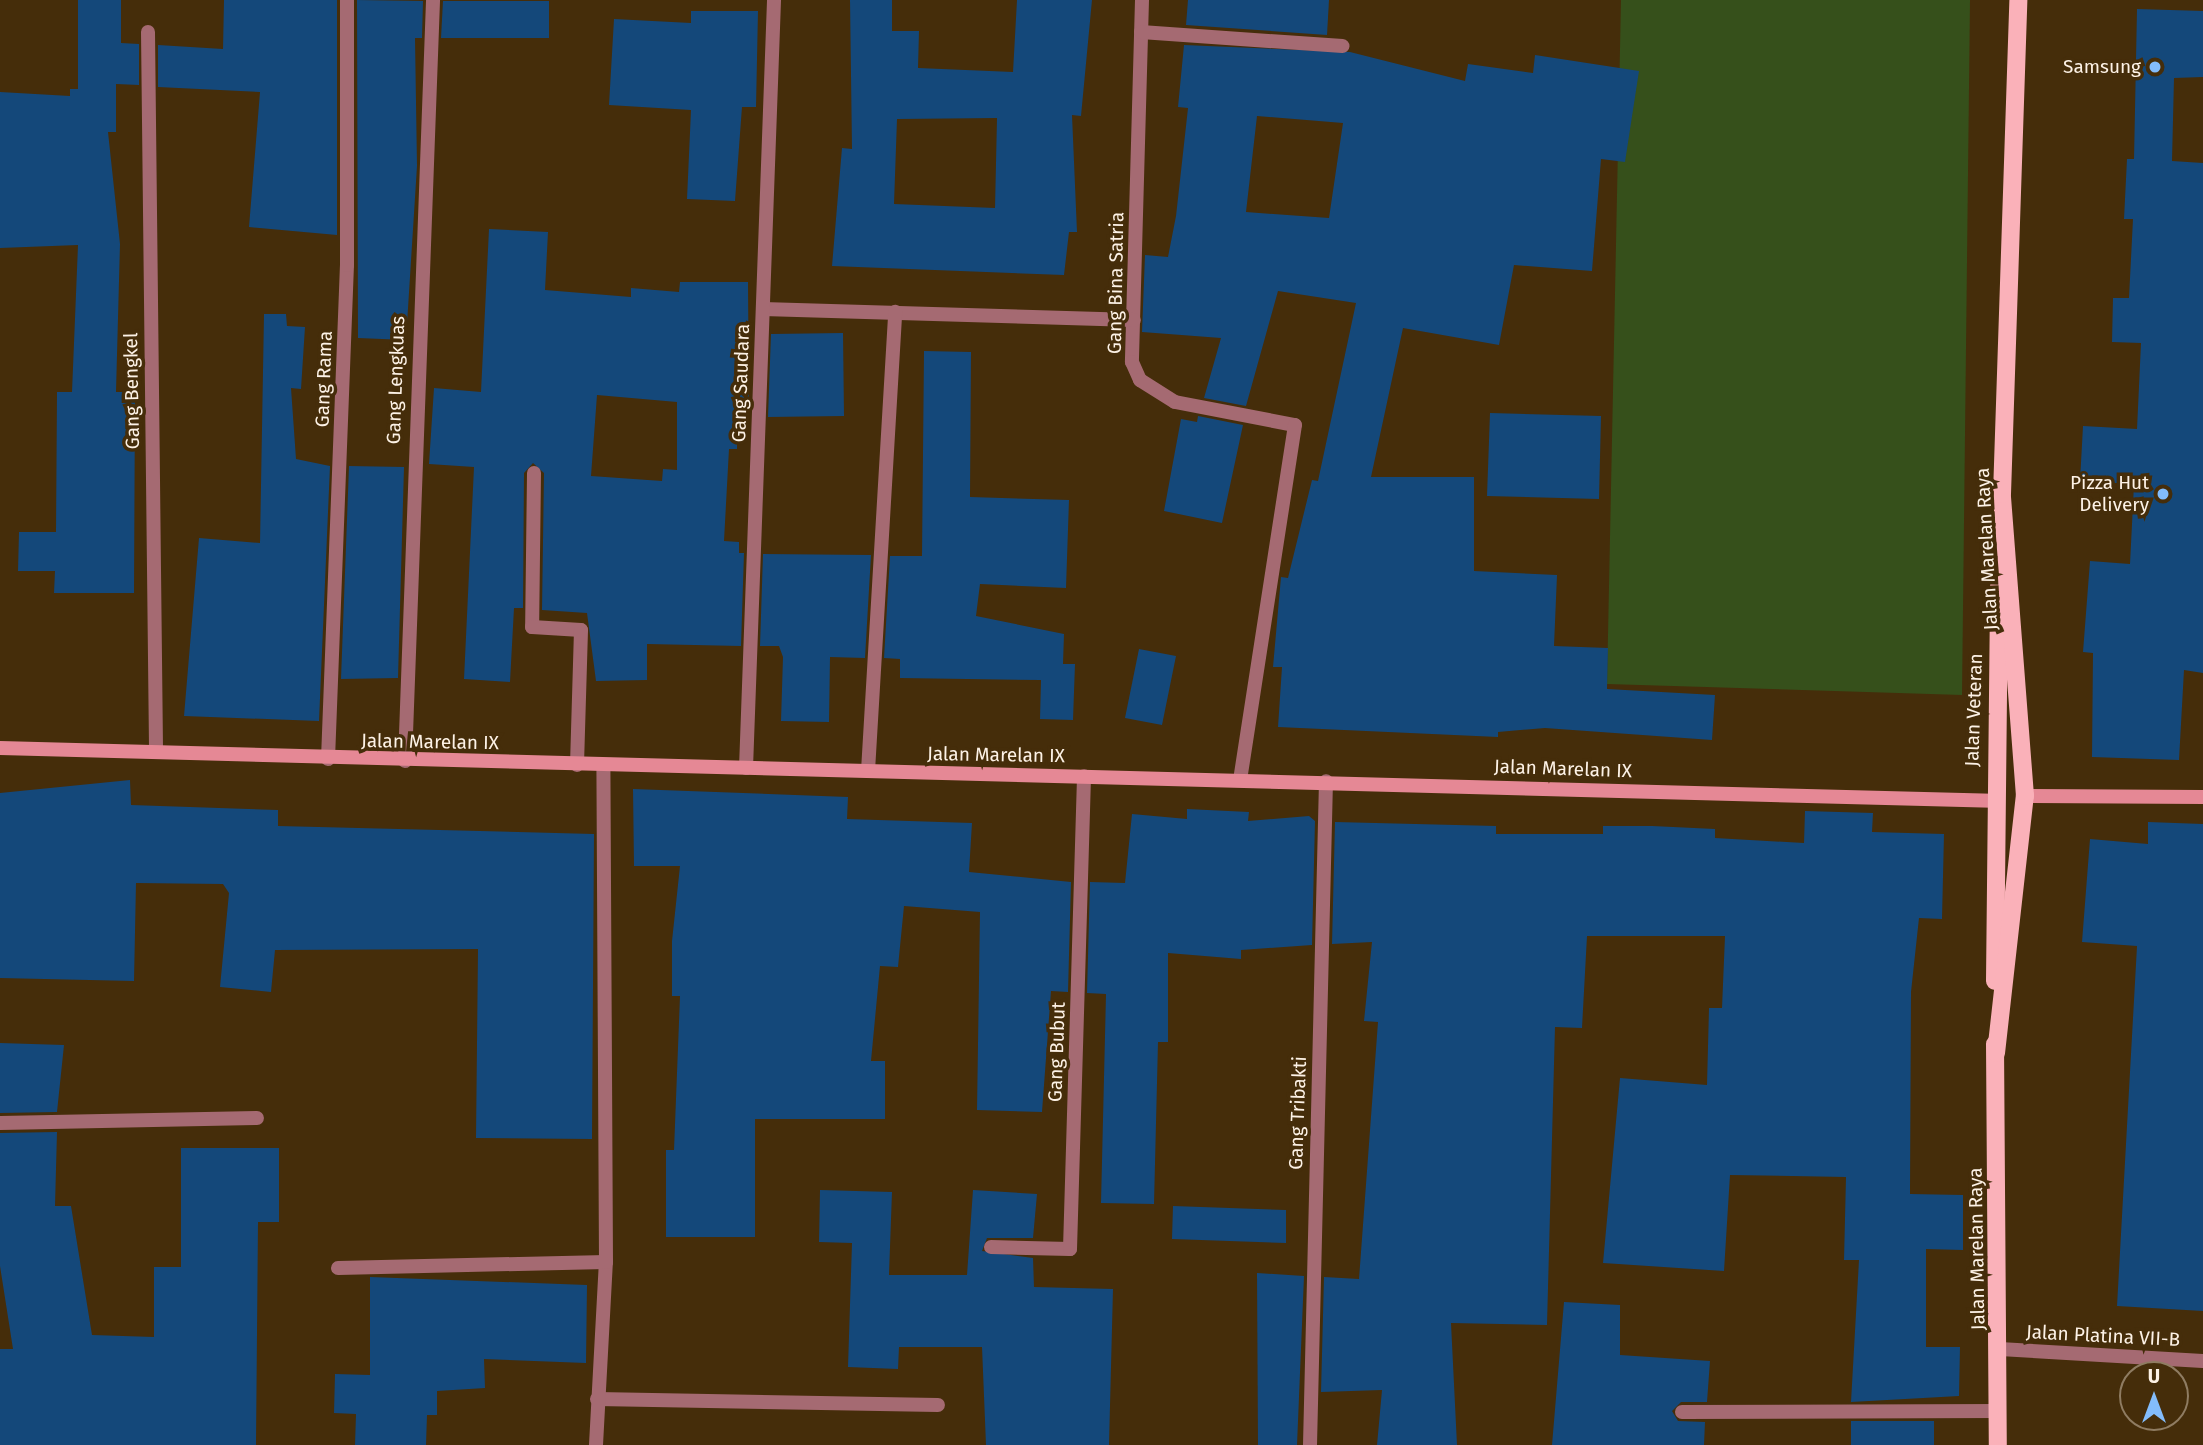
<!DOCTYPE html>
<style>
body{margin:0}
#map{position:relative;width:2203px;height:1445px;overflow:hidden;background:#452d0a;font-family:"Fira Sans",sans-serif}
div>[style]{position:absolute}
[style*='--x']{left:calc(var(--x)*1px);top:calc(var(--y)*1px);width:calc(var(--w)*1px);rotate:calc(var(--a)*1deg)}
.green>*{inset:0;background:#36501b}
.building>*{inset:0;background:#14487a}
.minor>*{height:14px;margin:-7px;padding:0 7px;transform-origin:7px;border-radius:7px;background:#a56a72}
.secondary>*{height:14px;margin:-7px;padding:0 7px;transform-origin:7px;border-radius:7px;background:#e58895}
.primary>*{height:18px;margin:-9px;padding:0 9px;transform-origin:9px;border-radius:9px;background:#fab1b9}
.dots>*{width:19px;height:19px;translate:-50% -50%;box-sizing:border-box;border:4px solid #452d0a;border-radius:50%}
span{translate:-50% -50%;white-space:nowrap;text-align:center;line-height:1.15;-webkit-text-stroke:7px #452d0a;paint-order:stroke}
.poi-label{font-size:19px;color:#fdf2e6}
.right{translate:-100% -50%;text-align:right}
.street-label{font-size:19px;color:#fdf2e6}
.north{position:absolute;left:2119px;top:1361px;width:70px;height:70px;box-sizing:border-box;background:#452d0a;border:2px solid #8f7c62;border-radius:50%;rotate:0deg;font-size:19px;font-weight:700;line-height:28px;text-align:center;color:#fdf2e6}
.north::after{content:'';display:block;margin:auto;width:24px;height:32px;background:#83bcfb;clip-path:polygon(50% 0,100% 100%,50% 72%,0 100%)}
</style>
<div id="map">
<div class="green">
<div style="clip-path:polygon(1621px 0,1970px 0,1962px 695px,1607px 684px)"></div>
</div>
<div class="building">
<div style="clip-path:polygon(78px 0,121px 0,121px 43px,139px 44px,139px 85px,116px 84px,116px 132px,108px 132px,120px 244px,116px 392px,135px 392px,134px 593px,54px 593px,55px 571px,18px 571px,19px 532px,56px 532px,57px 392px,72px 392px,78px 245px,0 248px,0 92px,70px 96px,70px 89px,78px 89px)"></div>
<div style="clip-path:polygon(224px 0,337px 0,337px 235px,249px 227px,260px 92px,158px 87px,158px 45px,223px 49px)"></div>
<div style="clip-path:polygon(357px 0,423px 1px,422px 38px,415px 38px,417px 166px,406px 340px,358px 338px)"></div>
<div style="clip-path:polygon(evenodd,850px 0,892px 0,892px 31px,919px 31px,918px 68px,1013px 72px,1017px 0,1092px 0,1081px 116px,1072px 115px,1077px 232px,1069px 232px,1064px 275px,832px 266px,842px 148px,852px 149px,850px 0,997px 118px,995px 208px,894px 204px,897px 119px,997px 118px)"></div>
<div style="clip-path:polygon(1188px 0,1329px 0,1327px 35px,1186px 25px)"></div>
<div style="clip-path:polygon(443px 1px,549px 1px,549px 38px,441px 38px)"></div>
<div style="clip-path:polygon(2137px 9px,2203px 11px,2203px 77px,2174px 78px,2172px 161px,2203px 163px,2203px 673px,2184px 670px,2179px 760px,2092px 757px,2093px 653px,2083px 652px,2090px 561px,2130px 564px,2134px 484px,2080px 481px,2083px 426px,2137px 429px,2141px 343px,2112px 342px,2113px 298px,2129px 298px,2133px 219px,2124px 219px,2127px 159px,2134px 159px)"></div>
<div style="clip-path:polygon(691px 11px,758px 11px,756px 107px,742px 107px,735px 201px,687px 199px,691px 110px,609px 105px,614px 19px,691px 23px)"></div>
<div style="clip-path:polygon(evenodd,1184px 45px,1350px 52px,1465px 81px,1468px 64px,1533px 73px,1535px 55px,1639px 71px,1625px 162px,1601px 159px,1592px 271px,1514px 265px,1499px 345px,1403px 328px,1371px 477px,1474px 477px,1474px 571px,1557px 575px,1554px 646px,1608px 648px,1607px 689px,1715px 695px,1712px 740px,1545px 728px,1498px 732px,1498px 737px,1278px 727px,1282px 667px,1273px 667px,1281px 577px,1288px 578px,1312px 480px,1318px 481px,1356px 303px,1278px 291px,1246px 406px,1204px 398px,1221px 338px,1142px 332px,1145px 255px,1168px 257px,1176px 216px,1188px 108px,1178px 107px,1184px 45px,1257px 116px,1343px 123px,1329px 218px,1246px 212px,1257px 116px)"></div>
<div style="clip-path:polygon(evenodd,489px 229px,548px 232px,545px 290px,631px 297px,631px 288px,679px 292px,680px 282px,748px 282px,749px 418px,737px 418px,737px 449px,729px 449px,724px 541px,739px 542px,739px 553px,744px 553px,741px 646px,647px 644px,647px 680px,596px 681px,587px 613px,542px 610px,544px 473px,533px 463px,524px 473px,523px 608px,514px 608px,510px 682px,464px 679px,474px 467px,429px 464px,434px 388px,481px 392px,489px 229px,597px 395px,677px 402px,677px 470px,663px 469px,662px 481px,591px 476px,597px 395px)"></div>
<div style="clip-path:polygon(264px 314px,286px 314px,287px 326px,305px 327px,301px 389px,291px 388px,296px 459px,330px 466px,319px 721px,184px 716px,199px 538px,260px 543px)"></div>
<div style="clip-path:polygon(843px 333px,844px 416px,768px 417px,771px 334px)"></div>
<div style="clip-path:polygon(924px 351px,971px 352px,970px 497px,1069px 500px,1066px 588px,980px 584px,976px 616px,1064px 634px,1063px 664px,1075px 664px,1073px 720px,1040px 719px,1041px 680px,900px 678px,900px 659px,884px 658px,890px 556px,922px 556px)"></div>
<div style="clip-path:polygon(1490px 413px,1601px 416px,1599px 499px,1487px 496px)"></div>
<div style="clip-path:polygon(1198px 416px,1243px 425px,1222px 523px,1164px 511px,1181px 419px,1197px 422px)"></div>
<div style="clip-path:polygon(349px 466px,404px 467px,398px 678px,341px 679px)"></div>
<div style="clip-path:polygon(763px 554px,871px 555px,865px 658px,830px 657px,829px 722px,781px 721px,783px 657px,779px 646px,760px 646px)"></div>
<div style="clip-path:polygon(1139px 649px,1176px 656px,1162px 725px,1125px 718px)"></div>
<div style="clip-path:polygon(130px 780px,131px 805px,278px 810px,278px 826px,594px 834px,592px 1139px,476px 1138px,478px 949px,275px 950px,271px 992px,220px 987px,229px 893px,223px 884px,136px 883px,134px 981px,0 978px,0 793px)"></div>
<div style="clip-path:polygon(633px 789px,848px 797px,847px 819px,972px 823px,969px 872px,1071px 882px,1068px 992px,1051px 991px,1042px 1112px,977px 1110px,980px 912px,904px 906px,898px 967px,880px 966px,871px 1061px,885px 1061px,885px 1119px,755px 1119px,755px 1237px,666px 1237px,666px 1150px,674px 1150px,680px 996px,672px 996px,672px 941px,680px 866px,634px 866px)"></div>
<div style="clip-path:polygon(1187px 809px,1249px 812px,1248px 821px,1309px 816px,1315px 821px,1312px 945px,1241px 950px,1241px 959px,1168px 953px,1168px 1042px,1158px 1042px,1154px 1204px,1101px 1203px,1106px 994px,1087px 993px,1090px 882px,1125px 883px,1132px 814px,1187px 819px)"></div>
<div style="clip-path:polygon(1805px 811px,1873px 813px,1872px 832px,1944px 834px,1942px 919px,1919px 918px,1911px 992px,1910px 1194px,1963px 1195px,1963px 1250px,1926px 1249px,1926px 1347px,1960px 1347px,1959px 1396px,1851px 1402px,1859px 1260px,1844px 1260px,1846px 1177px,1730px 1175px,1724px 1271px,1603px 1263px,1620px 1078px,1707px 1085px,1709px 1008px,1722px 1008px,1725px 936px,1587px 936px,1582px 1028px,1555px 1027px,1547px 1325px,1451px 1323px,1457px 1445px,1377px 1445px,1382px 1390px,1321px 1392px,1324px 1277px,1359px 1279px,1378px 1022px,1364px 1021px,1372px 942px,1332px 944px,1335px 822px,1496px 826px,1496px 834px,1603px 834px,1603px 826px,1652px 826px,1715px 829px,1715px 838px,1804px 843px)"></div>
<div style="clip-path:polygon(2148px 822px,2203px 824px,2203px 1311px,2117px 1306px,2137px 946px,2082px 942px,2090px 839px,2148px 844px)"></div>
<div style="clip-path:polygon(0 1043px,64px 1045px,57px 1112px,0 1113px)"></div>
<div style="clip-path:polygon(57px 1132px,55px 1206px,71px 1206px,92px 1335px,154px 1337px,154px 1267px,181px 1267px,181px 1148px,279px 1148px,279px 1222px,258px 1222px,256px 1445px,0 1445px,0 1349px,13px 1349px,0 1266px,0 1133px)"></div>
<div style="clip-path:polygon(820px 1190px,892px 1192px,889px 1275px,967px 1275px,973px 1190px,1037px 1194px,1033px 1238px,987px 1238px,982px 1251px,1033px 1258px,1034px 1287px,1113px 1289px,1109px 1445px,986px 1445px,982px 1347px,899px 1347px,898px 1369px,848px 1367px,852px 1243px,819px 1242px)"></div>
<div style="clip-path:polygon(1173px 1206px,1286px 1210px,1286px 1243px,1172px 1239px)"></div>
<div style="clip-path:polygon(1257px 1273px,1304px 1276px,1297px 1445px,1258px 1445px)"></div>
<div style="clip-path:polygon(370px 1277px,587px 1285px,586px 1363px,484px 1359px,485px 1388px,437px 1391px,437px 1415px,427px 1415px,426px 1445px,355px 1445px,356px 1414px,334px 1413px,335px 1374px,370px 1375px)"></div>
<div style="clip-path:polygon(1564px 1302px,1620px 1305px,1620px 1355px,1710px 1361px,1707px 1402px,1681px 1402px,1672px 1411px,1678px 1421px,1705px 1422px,1704px 1445px,1552px 1445px)"></div>
<div style="clip-path:polygon(1851px 1421px,1934px 1421px,1934px 1445px,1851px 1445px)"></div>
</div>
<div class="minor">
<div style="--x:1142;--y:0;--w:362;--a:91.6"></div>
<div style="--x:1132;--y:362;--w:20;--a:66"></div>
<div style="--x:1140;--y:380;--w:41;--a:32.2"></div>
<div style="--x:1175;--y:402;--w:122;--a:10.9"></div>
<div style="--x:1295;--y:425;--w:359;--a:98.8"></div>
<div style="--x:148;--y:32;--w:718;--a:89.36"></div>
<div style="--x:1141;--y:32;--w:202;--a:4"></div>
<div style="--x:763;--y:309;--w:371;--a:1.7"></div>
<div style="--x:534;--y:473;--w:154;--a:90.7"></div>
<div style="--x:532;--y:627;--w:49;--a:3.5"></div>
<div style="--x:581;--y:630;--w:135;--a:91.7"></div>
<div style="--x:328;--y:759;--w:494;--a:-87.8"></div>
<div style="--x:347;--y:265;--w:265;--a:-90"></div>
<div style="--x:405;--y:761;--w:762;--a:-87.89"></div>
<div style="--x:746;--y:768;--w:769;--a:-87.91"></div>
<div style="--x:868;--y:771;--w:460;--a:-86.6"></div>
<div style="--x:0;--y:1123;--w:257;--a:-1.1"></div>
<div style="--x:991;--y:1247;--w:79;--a:1.5"></div>
<div style="--x:1070;--y:1249;--w:473;--a:-88.3"></div>
<div style="--x:338;--y:1268;--w:268;--a:-1.3"></div>
<div style="--x:2000;--y:1349;--w:203;--a:3.4"></div>
<div style="--x:597;--y:1399;--w:341;--a:1"></div>
<div style="--x:1682;--y:1412;--w:316;--a:-0.2"></div>
<div style="--x:596;--y:1445;--w:183;--a:-86.9"></div>
<div style="--x:606;--y:1262;--w:497;--a:-90.3"></div>
<div style="--x:1310;--y:1445;--w:664;--a:-88.62"></div>
</div>
<div class="secondary">
<div style="--x:0;--y:748;--w:1993;--a:1.52"></div>
<div style="--x:2025;--y:796;--w:178;--a:0.3"></div>
</div>
<div class="primary">
<div style="--x:1995;--y:981;--w:396;--a:-89.4"></div>
<div style="--x:1995;--y:1044;--w:401;--a:89.6"></div>
<div style="--x:1996;--y:1053;--w:259;--a:-83.6"></div>
<div style="--x:2025;--y:796;--w:303;--a:-94.4"></div>
<div style="--x:2002;--y:494;--w:494;--a:-88.1"></div>
</div>
<div class="dots">
<div style="left:2155px;top:67px;background:#83bcfb"></div>
<div style="left:2163px;top:494px;background:#83bcfb"></div>
</div>
<div class="poi-label">
<span class="right" style="left:2141px;top:67px">Samsung</span>
<span class="right" style="left:2149px;top:494px">Pizza Hut<br>Delivery</span>
</div>
<div class="street-label">
<span style="left:1116px;top:283px;rotate:-89deg">Gang Bina Satria</span>
<span style="left:324px;top:379px;rotate:-88deg">Gang Rama</span>
<span style="left:396px;top:380px;rotate:-88deg">Gang Lengkuas</span>
<span style="left:741px;top:383px;rotate:-88deg">Gang Saudara</span>
<span style="left:132px;top:391px;rotate:-91deg">Gang Bengkel</span>
<span style="left:1987px;top:549px;rotate:-93deg">Jalan Marelan Raya</span>
<span style="left:1974px;top:710px;rotate:-88deg">Jalan Veteran</span>
<span style="left:430px;top:742px;rotate:1deg">Jalan Marelan IX</span>
<span style="left:996px;top:755px;rotate:1deg">Jalan Marelan IX</span>
<span style="left:1563px;top:769px;rotate:2deg">Jalan Marelan IX</span>
<span style="left:1057px;top:1052px;rotate:-88deg">Gang Bubut</span>
<span style="left:1298px;top:1113px;rotate:-88deg">Gang Tribakti</span>
<span style="left:1977px;top:1249px;rotate:-91deg">Jalan Marelan Raya</span>
<span style="left:2103px;top:1336px;rotate:3deg">Jalan Platina VII-B</span>
</div>
<div class="north">U</div>
</div>
